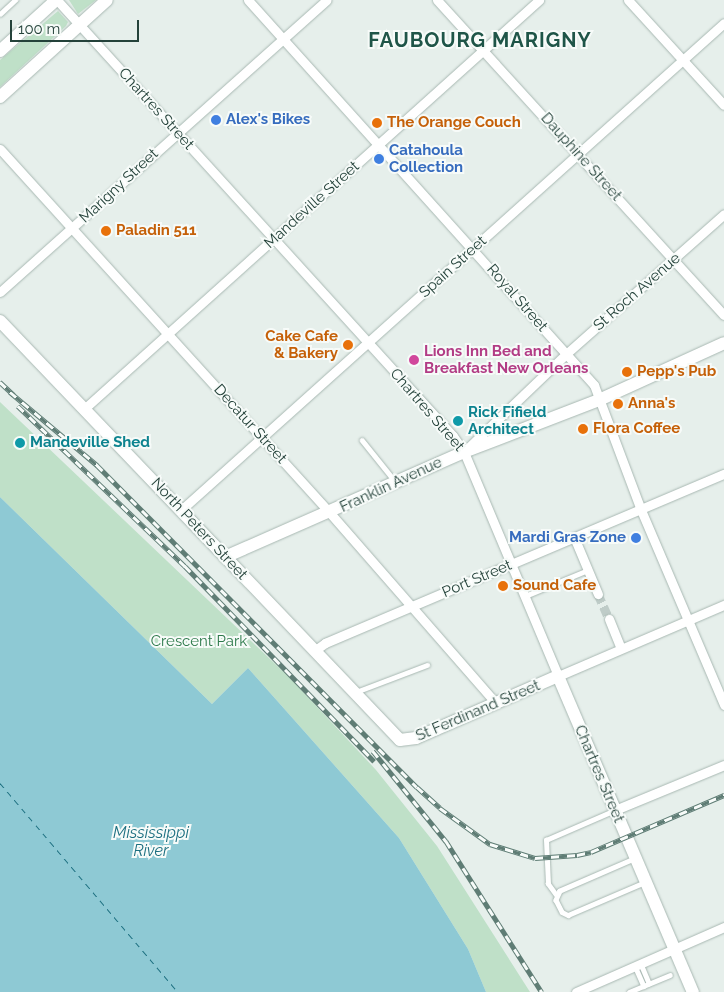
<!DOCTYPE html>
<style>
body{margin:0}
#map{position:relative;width:724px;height:992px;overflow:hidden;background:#e6efeb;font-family:Raleway,sans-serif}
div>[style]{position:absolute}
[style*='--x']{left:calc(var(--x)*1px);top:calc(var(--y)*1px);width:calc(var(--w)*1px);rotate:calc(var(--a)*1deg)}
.green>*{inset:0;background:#bfe0c8}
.water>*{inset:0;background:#8ec9d4}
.ferry>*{height:1px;margin-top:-0.5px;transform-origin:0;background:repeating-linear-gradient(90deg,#1c6f80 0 6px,transparent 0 11px)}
.street-tunnel>*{height:9px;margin-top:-4.5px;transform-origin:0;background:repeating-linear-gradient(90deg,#bfccc8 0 9px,transparent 0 13.5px)}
.roads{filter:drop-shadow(0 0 1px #a8b8b2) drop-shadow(0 0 1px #a8b8b2)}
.lane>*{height:4.5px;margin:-2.25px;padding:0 2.25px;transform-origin:2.25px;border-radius:2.25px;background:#fff}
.street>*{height:9px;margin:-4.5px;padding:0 4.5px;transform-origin:4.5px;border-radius:4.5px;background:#fff}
.secondary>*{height:12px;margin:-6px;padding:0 6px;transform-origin:6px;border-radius:6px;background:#fff}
.rail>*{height:4.5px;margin-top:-2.25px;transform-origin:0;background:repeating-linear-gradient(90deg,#f7fbf9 0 8px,#5f7d75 0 16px);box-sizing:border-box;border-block:1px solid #5f7d75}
.dots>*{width:14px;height:14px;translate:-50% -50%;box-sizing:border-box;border:2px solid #f7fbf9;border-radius:50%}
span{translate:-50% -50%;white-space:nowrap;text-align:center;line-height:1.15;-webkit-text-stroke:4px #f7fbf9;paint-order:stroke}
.street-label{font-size:15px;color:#24423a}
.shop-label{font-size:15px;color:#366cbe;font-weight:700}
.left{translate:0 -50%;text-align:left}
.right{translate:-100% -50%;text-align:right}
.food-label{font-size:15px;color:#c56008;font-weight:700}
.hotel-label{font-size:15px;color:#b23c85;font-weight:700}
.culture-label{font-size:15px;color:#0d838f;font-weight:700}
.park-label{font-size:15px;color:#2d7a4b}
.water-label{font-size:16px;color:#1c6f80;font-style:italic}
.district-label{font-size:20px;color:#1f5548;font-weight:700;letter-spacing:1px}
.scale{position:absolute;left:10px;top:20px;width:129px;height:22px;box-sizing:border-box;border:2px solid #24423a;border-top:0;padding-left:6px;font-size:15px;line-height:18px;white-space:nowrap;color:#24423a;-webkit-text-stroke:4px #f7fbf9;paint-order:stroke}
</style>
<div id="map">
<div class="green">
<div style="clip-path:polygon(69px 0,96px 0,78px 14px)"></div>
<div style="clip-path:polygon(58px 11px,68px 22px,66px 26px,0 87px,0 60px)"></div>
<div style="clip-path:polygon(0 402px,291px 679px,376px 770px,437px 846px,530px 992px,486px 992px,468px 949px,399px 838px,248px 668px,212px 704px,0 497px)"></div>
</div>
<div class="water">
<div style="clip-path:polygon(0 497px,212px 704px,248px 668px,399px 838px,468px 949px,486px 992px,0 992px)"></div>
</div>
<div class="ferry">
<div style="--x:0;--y:783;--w:275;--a:49.6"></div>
</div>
<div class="street-tunnel">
<div style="--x:598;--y:594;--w:27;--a:66"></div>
</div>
<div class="roads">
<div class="lane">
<div style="--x:0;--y:14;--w:21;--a:-43"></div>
<div style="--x:362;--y:440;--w:53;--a:51.2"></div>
<div style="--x:525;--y:596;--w:68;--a:-22.4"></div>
<div style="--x:356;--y:692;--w:76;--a:-20.8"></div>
<div style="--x:634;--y:859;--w:81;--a:156.6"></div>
<div style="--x:560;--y:891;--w:10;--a:114"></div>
<div style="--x:556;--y:900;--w:13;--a:63"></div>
<div style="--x:562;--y:912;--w:7;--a:27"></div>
<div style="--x:568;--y:915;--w:84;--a:-23.2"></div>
<div style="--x:556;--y:895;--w:14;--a:-126"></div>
<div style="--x:548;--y:884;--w:44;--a:-92.6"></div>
<div style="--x:546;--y:840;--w:73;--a:-23.4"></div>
<div style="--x:641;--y:964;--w:21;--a:67"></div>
<div style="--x:635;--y:966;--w:22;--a:66"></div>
<div style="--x:629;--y:992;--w:44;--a:-22.5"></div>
</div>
<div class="street">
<div style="--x:57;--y:0;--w:589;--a:47.75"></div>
<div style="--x:453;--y:436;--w:19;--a:55"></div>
<div style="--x:464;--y:452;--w:243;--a:67.2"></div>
<div style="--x:558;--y:676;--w:181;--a:-23.2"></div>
<div style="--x:248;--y:0;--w:518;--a:48.05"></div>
<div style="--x:594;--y:385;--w:134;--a:69.4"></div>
<div style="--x:641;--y:510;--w:212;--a:66.9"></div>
<div style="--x:437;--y:0;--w:426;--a:47.7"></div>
<div style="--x:628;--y:0;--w:142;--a:47.6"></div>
<div style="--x:0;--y:149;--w:491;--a:47.8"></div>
<div style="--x:330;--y:513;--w:252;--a:48.9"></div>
<div style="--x:0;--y:292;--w:438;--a:-41.8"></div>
<div style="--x:84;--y:409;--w:612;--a:-41.95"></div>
<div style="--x:468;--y:448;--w:136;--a:-43.8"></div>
<div style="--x:566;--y:354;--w:211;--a:-41.5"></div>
<div style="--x:181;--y:510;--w:729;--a:-41.89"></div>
<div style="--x:574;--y:537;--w:62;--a:67.2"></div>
<div style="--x:609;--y:619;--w:31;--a:68"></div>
<div style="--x:314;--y:651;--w:14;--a:-36"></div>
<div style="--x:325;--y:643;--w:433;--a:-23"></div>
<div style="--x:615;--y:810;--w:118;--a:-22.4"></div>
<div style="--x:576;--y:992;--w:162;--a:-23.7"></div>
</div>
<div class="secondary">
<div style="--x:0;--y:51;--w:76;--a:-42.3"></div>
<div style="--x:0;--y:97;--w:144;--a:-42.2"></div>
<div style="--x:0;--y:321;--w:579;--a:46.33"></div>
<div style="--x:400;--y:740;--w:16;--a:-7"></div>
<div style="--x:416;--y:738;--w:155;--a:-23.6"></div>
<div style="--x:558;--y:676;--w:344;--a:66.9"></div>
<div style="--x:225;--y:557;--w:261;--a:-23.7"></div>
<div style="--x:464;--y:452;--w:145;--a:-21.1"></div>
<div style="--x:599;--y:400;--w:137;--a:-24.5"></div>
</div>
</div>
<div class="rail">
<div style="--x:0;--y:382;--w:19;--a:43"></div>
<div style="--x:10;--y:392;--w:114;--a:40"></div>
<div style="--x:97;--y:465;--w:454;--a:45.2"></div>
<div style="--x:417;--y:787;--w:31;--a:42"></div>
<div style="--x:440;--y:808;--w:62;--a:35.8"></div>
<div style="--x:490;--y:844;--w:47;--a:17.3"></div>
<div style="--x:535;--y:858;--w:42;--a:-4.1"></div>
<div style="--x:577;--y:855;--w:14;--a:-12"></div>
<div style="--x:591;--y:852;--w:145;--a:-23.2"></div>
<div style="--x:18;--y:406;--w:231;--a:43.8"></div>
<div style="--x:185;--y:566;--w:272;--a:45.9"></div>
<div style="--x:373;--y:751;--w:116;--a:51"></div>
<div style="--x:446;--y:841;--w:179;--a:57.6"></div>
</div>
<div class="dots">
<div style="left:216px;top:120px;background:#3f7fe0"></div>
<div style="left:377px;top:123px;background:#e8710a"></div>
<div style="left:379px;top:159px;background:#3f7fe0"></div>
<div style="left:106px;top:231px;background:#e8710a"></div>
<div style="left:348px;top:345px;background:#e8710a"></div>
<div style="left:414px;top:360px;background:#d1479c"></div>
<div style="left:627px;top:372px;background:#e8710a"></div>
<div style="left:618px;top:404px;background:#e8710a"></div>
<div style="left:458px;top:421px;background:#0f9aa8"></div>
<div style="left:583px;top:429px;background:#e8710a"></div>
<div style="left:20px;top:443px;background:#0f9aa8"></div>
<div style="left:636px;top:538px;background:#3f7fe0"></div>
<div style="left:503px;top:586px;background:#e8710a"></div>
</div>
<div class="street-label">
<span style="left:156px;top:109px;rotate:48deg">Chartres Street</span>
<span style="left:581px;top:157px;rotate:48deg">Dauphine Street</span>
<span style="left:119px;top:186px;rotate:-43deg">Marigny Street</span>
<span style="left:312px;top:205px;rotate:-42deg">Mandeville Street</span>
<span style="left:453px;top:267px;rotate:-42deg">Spain Street</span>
<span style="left:637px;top:292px;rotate:-41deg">St Roch Avenue</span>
<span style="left:517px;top:298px;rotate:49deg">Royal Street</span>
<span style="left:427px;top:410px;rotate:49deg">Chartres Street</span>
<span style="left:250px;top:424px;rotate:48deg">Decatur Street</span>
<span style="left:391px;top:485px;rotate:-25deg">Franklin Avenue</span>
<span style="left:199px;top:529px;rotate:47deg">North Peters Street</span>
<span style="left:477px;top:579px;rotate:-23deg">Port Street</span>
<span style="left:478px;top:711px;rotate:-23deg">St Ferdinand Street</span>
<span style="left:599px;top:774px;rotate:67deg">Chartres Street</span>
</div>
<div class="shop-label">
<span class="left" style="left:226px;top:120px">Alex's Bikes</span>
<span class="left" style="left:389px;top:159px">Catahoula<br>Collection</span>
<span class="right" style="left:626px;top:538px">Mardi Gras Zone</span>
</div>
<div class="food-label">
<span class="left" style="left:387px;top:123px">The Orange Couch</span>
<span class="left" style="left:116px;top:231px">Paladin 511</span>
<span class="right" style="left:338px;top:345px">Cake Cafe<br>&amp; Bakery</span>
<span class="left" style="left:637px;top:372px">Pepp's Pub</span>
<span class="left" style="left:628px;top:404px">Anna's</span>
<span class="left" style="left:593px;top:429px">Flora Coffee</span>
<span class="left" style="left:513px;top:586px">Sound Cafe</span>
</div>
<div class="hotel-label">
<span class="left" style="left:424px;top:360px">Lions Inn Bed and<br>Breakfast New Orleans</span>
</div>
<div class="culture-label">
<span class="left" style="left:468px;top:421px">Rick Fifield<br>Architect</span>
<span class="left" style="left:30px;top:443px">Mandeville Shed</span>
</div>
<div class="park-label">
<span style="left:199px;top:642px">Crescent Park</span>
</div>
<div class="water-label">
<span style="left:151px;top:842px">Mississippi<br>River</span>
</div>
<div class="district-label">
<span style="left:480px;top:40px">FAUBOURG MARIGNY</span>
</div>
<div class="scale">100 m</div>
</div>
